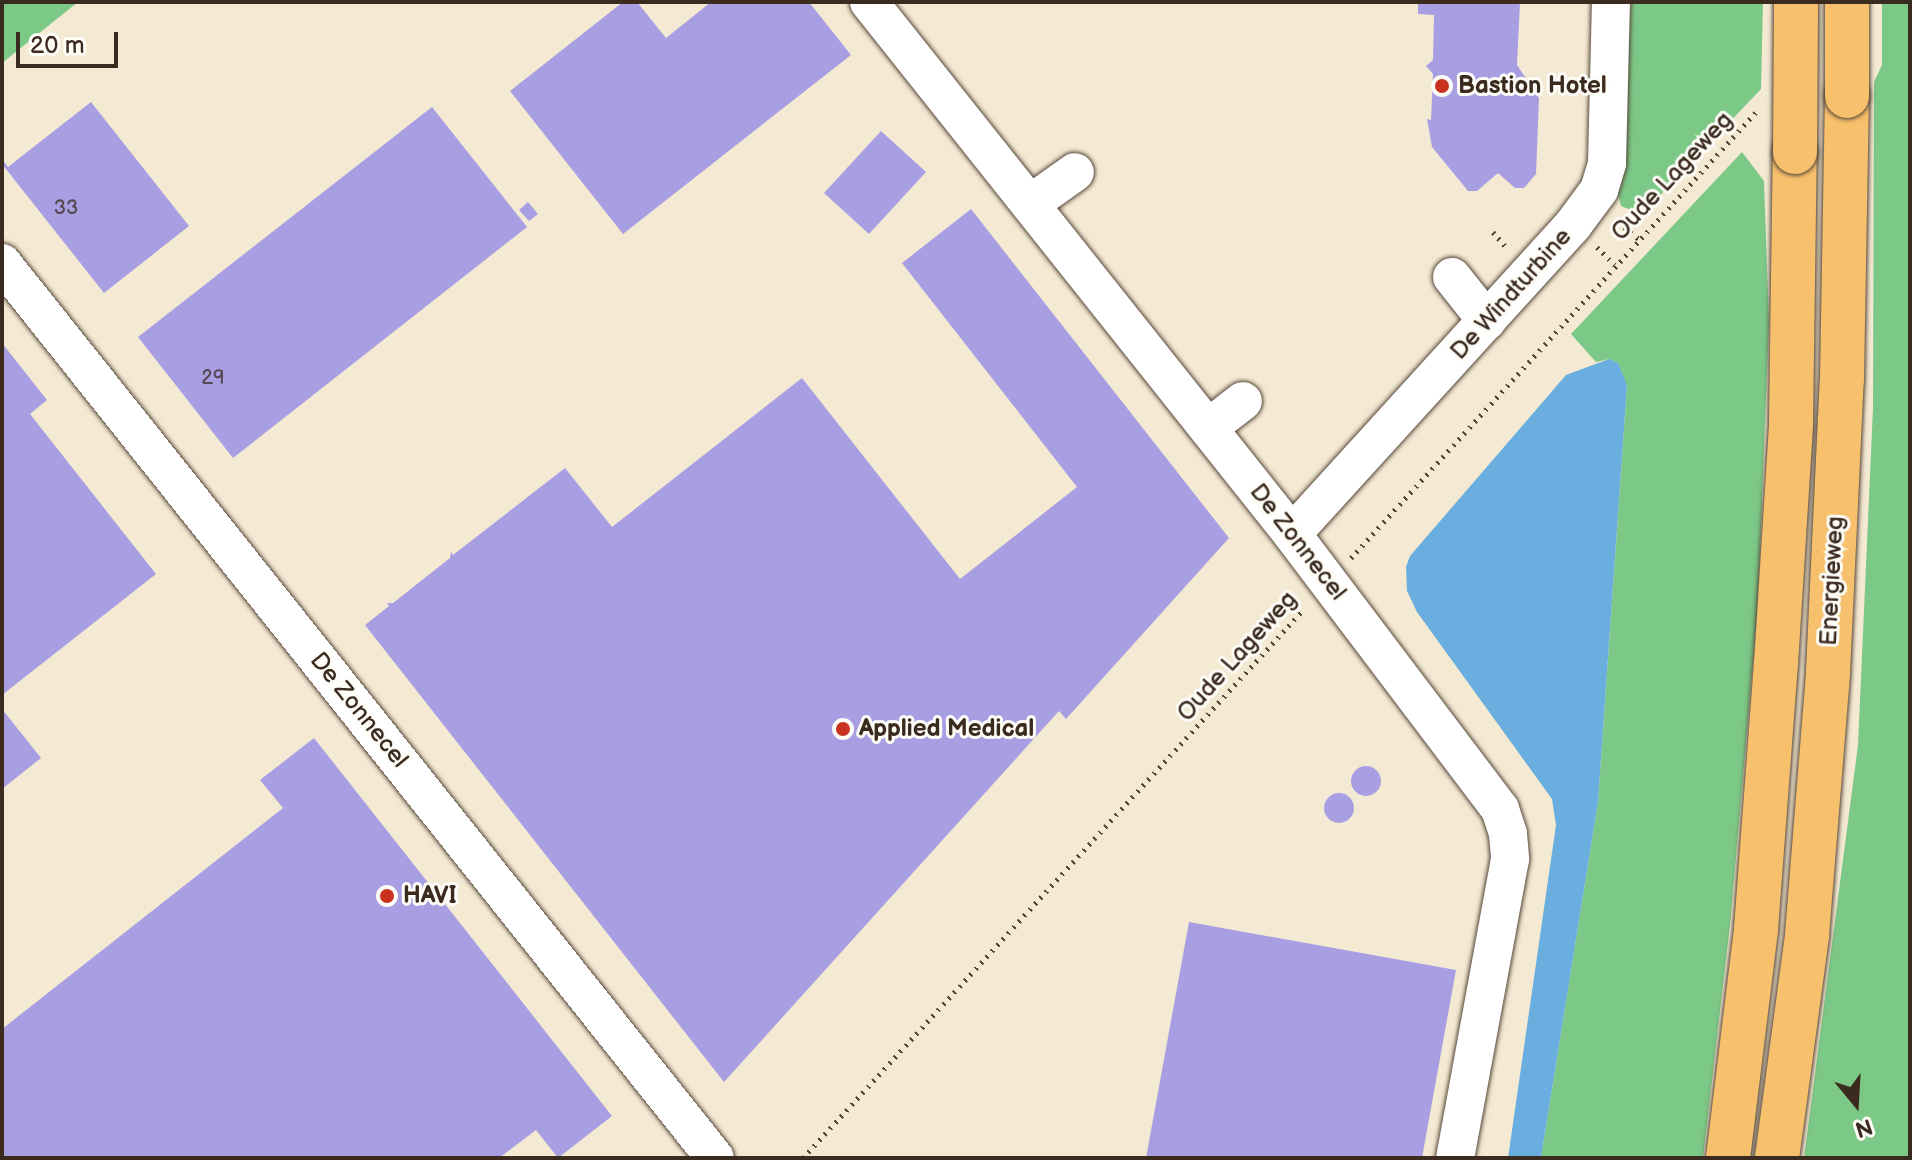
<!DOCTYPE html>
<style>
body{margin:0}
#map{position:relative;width:1912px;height:1160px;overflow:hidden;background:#f4e9d3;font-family:"Balsamiq Sans",sans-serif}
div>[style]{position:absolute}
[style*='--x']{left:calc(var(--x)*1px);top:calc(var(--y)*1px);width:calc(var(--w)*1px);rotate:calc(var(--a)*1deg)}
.green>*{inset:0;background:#7cc887}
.water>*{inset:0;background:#69aede}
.building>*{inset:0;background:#a89fe3}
.round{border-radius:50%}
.path>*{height:5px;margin-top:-2.5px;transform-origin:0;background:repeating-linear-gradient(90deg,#574739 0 2px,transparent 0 8px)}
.roads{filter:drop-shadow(0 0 2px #574739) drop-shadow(0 0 2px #574739)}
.minor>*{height:38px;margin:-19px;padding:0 19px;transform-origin:19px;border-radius:19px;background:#fff}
.major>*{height:44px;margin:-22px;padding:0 22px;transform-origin:22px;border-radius:22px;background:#f7c06c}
.bridges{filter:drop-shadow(0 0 2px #574739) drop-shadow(0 0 2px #574739)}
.major-bridge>*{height:44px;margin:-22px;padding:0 22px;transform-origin:22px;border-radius:22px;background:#f7c06c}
.dots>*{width:22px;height:22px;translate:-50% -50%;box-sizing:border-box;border:4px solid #fdfcf7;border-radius:50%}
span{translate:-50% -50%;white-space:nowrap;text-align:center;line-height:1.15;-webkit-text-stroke:6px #fdfcf7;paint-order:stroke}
.number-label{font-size:20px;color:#56474f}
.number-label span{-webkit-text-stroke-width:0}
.poi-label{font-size:24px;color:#3b2a1e;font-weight:700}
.left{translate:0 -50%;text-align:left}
.street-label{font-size:24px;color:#3b2a1e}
.frame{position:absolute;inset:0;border:4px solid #3b2a1e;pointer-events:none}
.north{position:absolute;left:1816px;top:1064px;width:80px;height:80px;-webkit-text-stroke:6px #fdfcf7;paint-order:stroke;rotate:162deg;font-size:22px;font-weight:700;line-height:32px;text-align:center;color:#3b2a1e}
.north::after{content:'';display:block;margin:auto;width:28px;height:36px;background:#3b2a1e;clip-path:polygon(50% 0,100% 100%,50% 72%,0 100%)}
.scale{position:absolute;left:16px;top:32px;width:102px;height:36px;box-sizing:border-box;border:4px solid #3b2a1e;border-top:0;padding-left:10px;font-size:24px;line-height:28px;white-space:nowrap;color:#3b2a1e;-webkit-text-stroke:6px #fdfcf7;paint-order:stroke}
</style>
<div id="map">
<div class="green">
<div style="clip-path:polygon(2px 2px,78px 2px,2px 63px)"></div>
<div style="clip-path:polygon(1631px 2px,1763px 2px,1761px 89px,1650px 206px,1636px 212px,1621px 206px,1618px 194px,1622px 183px)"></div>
<div style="clip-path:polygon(1882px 2px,1910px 2px,1910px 1158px,1804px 1158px,1858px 745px,1873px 408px,1874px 82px,1882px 65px)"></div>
<div style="clip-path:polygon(1742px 152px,1764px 181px,1769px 322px,1758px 604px,1730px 925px,1703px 1158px,1541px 1158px,1598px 802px,1627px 386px,1618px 363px,1609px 359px,1596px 362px,1571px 334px)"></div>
</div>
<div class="water">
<div style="clip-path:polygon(1609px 359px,1618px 363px,1627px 385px,1598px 802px,1541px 1158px,1508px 1158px,1556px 825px,1552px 799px,1417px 612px,1407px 591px,1406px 567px,1410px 556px,1566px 375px)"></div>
</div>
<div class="building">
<div style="clip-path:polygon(623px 2px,637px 2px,666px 38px,711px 2px,809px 2px,851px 55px,623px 234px,510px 91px)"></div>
<div style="clip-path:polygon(1418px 2px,1520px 2px,1517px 65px,1539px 98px,1536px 174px,1524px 188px,1515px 188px,1498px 173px,1477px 191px,1468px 191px,1432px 147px,1427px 119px,1431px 120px,1433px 74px,1426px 66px,1433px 60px,1434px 15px,1418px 14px)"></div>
<div style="clip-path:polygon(91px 102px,189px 226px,104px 293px,2px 164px,2px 159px,8px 167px)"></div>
<div style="clip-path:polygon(432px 107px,527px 227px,233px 458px,138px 337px)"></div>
<div style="clip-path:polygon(881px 131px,926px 172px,869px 234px,824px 193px)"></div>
<div style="clip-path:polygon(528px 202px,538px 214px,529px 221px,519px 210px)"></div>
<div style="clip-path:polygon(971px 209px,1229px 538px,1066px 719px,1059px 711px,724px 1082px,365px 625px,389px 606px,387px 603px,393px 603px,450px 558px,451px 552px,453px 555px,565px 468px,612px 527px,802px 378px,960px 579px,1077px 487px,902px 263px)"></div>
<div style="clip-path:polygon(2px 343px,47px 400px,30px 414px,156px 574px,2px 695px)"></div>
<div style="clip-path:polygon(2px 709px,41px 758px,2px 789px)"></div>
<div style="clip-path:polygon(314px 738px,612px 1116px,558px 1158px,536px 1130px,499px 1158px,2px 1158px,2px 1029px,283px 808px,260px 780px)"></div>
<div class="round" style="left:1351px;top:766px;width:30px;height:30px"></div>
<div class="round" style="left:1324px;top:793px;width:30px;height:30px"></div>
<div style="clip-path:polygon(1189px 922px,1456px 970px,1422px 1158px,1146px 1158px)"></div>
</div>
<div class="path">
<div style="--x:1618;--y:222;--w:27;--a:39"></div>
<div style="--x:1493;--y:232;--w:18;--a:49"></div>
<div style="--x:1597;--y:247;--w:25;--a:45"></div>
<div style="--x:1351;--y:558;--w:602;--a:-47.76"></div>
<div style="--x:803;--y:1158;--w:743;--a:-47.62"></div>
</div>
<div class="roads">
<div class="minor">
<div style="--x:869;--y:2;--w:680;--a:51.51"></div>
<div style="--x:1292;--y:534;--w:345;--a:52.9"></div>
<div style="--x:1500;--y:809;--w:26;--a:72"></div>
<div style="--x:1508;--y:834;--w:25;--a:85"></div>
<div style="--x:1510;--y:859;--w:304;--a:100.4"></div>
<div style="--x:1030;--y:204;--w:55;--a:-35.4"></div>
<div style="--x:2;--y:263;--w:1144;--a:51.46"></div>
<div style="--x:1452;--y:277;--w:56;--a:51.5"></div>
<div style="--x:1208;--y:428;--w:44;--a:-37.6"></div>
<div style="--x:1292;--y:534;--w:418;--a:-47.7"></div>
<div style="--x:1573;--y:225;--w:44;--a:-53.4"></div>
<div style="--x:1599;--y:190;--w:28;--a:-73"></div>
<div style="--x:1607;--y:163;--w:161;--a:-88.6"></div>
</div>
<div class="major">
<div style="--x:1728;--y:1158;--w:231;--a:-83"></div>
<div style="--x:1756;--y:929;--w:266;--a:-85.7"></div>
<div style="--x:1776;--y:664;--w:241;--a:-86.4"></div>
<div style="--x:1791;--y:423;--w:271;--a:-89.2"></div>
<div style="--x:1777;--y:1158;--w:225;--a:-82.3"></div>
<div style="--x:1807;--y:935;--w:264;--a:-85.4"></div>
<div style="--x:1828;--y:672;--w:293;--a:-87.3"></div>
<div style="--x:1842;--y:379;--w:283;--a:-89"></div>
</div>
</div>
<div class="bridges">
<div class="major-bridge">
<div style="--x:1847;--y:96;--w:94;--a:-90"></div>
<div style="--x:1795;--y:152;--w:150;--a:-89.6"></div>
</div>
</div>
<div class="dots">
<div style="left:1442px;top:86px;background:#c8321e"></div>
<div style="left:843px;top:729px;background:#c8321e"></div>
<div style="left:387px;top:896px;background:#c8321e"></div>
</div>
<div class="number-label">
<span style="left:66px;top:208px">33</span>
<span style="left:213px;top:378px">29</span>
</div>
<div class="poi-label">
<span class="left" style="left:1458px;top:86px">Bastion Hotel</span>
<span class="left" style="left:859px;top:729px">Applied Medical</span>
<span class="left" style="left:403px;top:896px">HAVI</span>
</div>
<div class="street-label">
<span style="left:1672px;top:176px;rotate:-47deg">Oude Lageweg</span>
<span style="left:1511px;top:294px;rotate:-48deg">De Windturbine</span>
<span style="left:1298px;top:542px;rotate:52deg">De Zonnecel</span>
<span style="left:1832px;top:581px;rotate:-87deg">Energieweg</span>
<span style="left:1237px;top:656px;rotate:-48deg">Oude Lageweg</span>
<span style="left:359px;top:710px;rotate:51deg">De Zonnecel</span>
</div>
<div class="frame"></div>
<div class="north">N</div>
<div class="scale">20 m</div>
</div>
